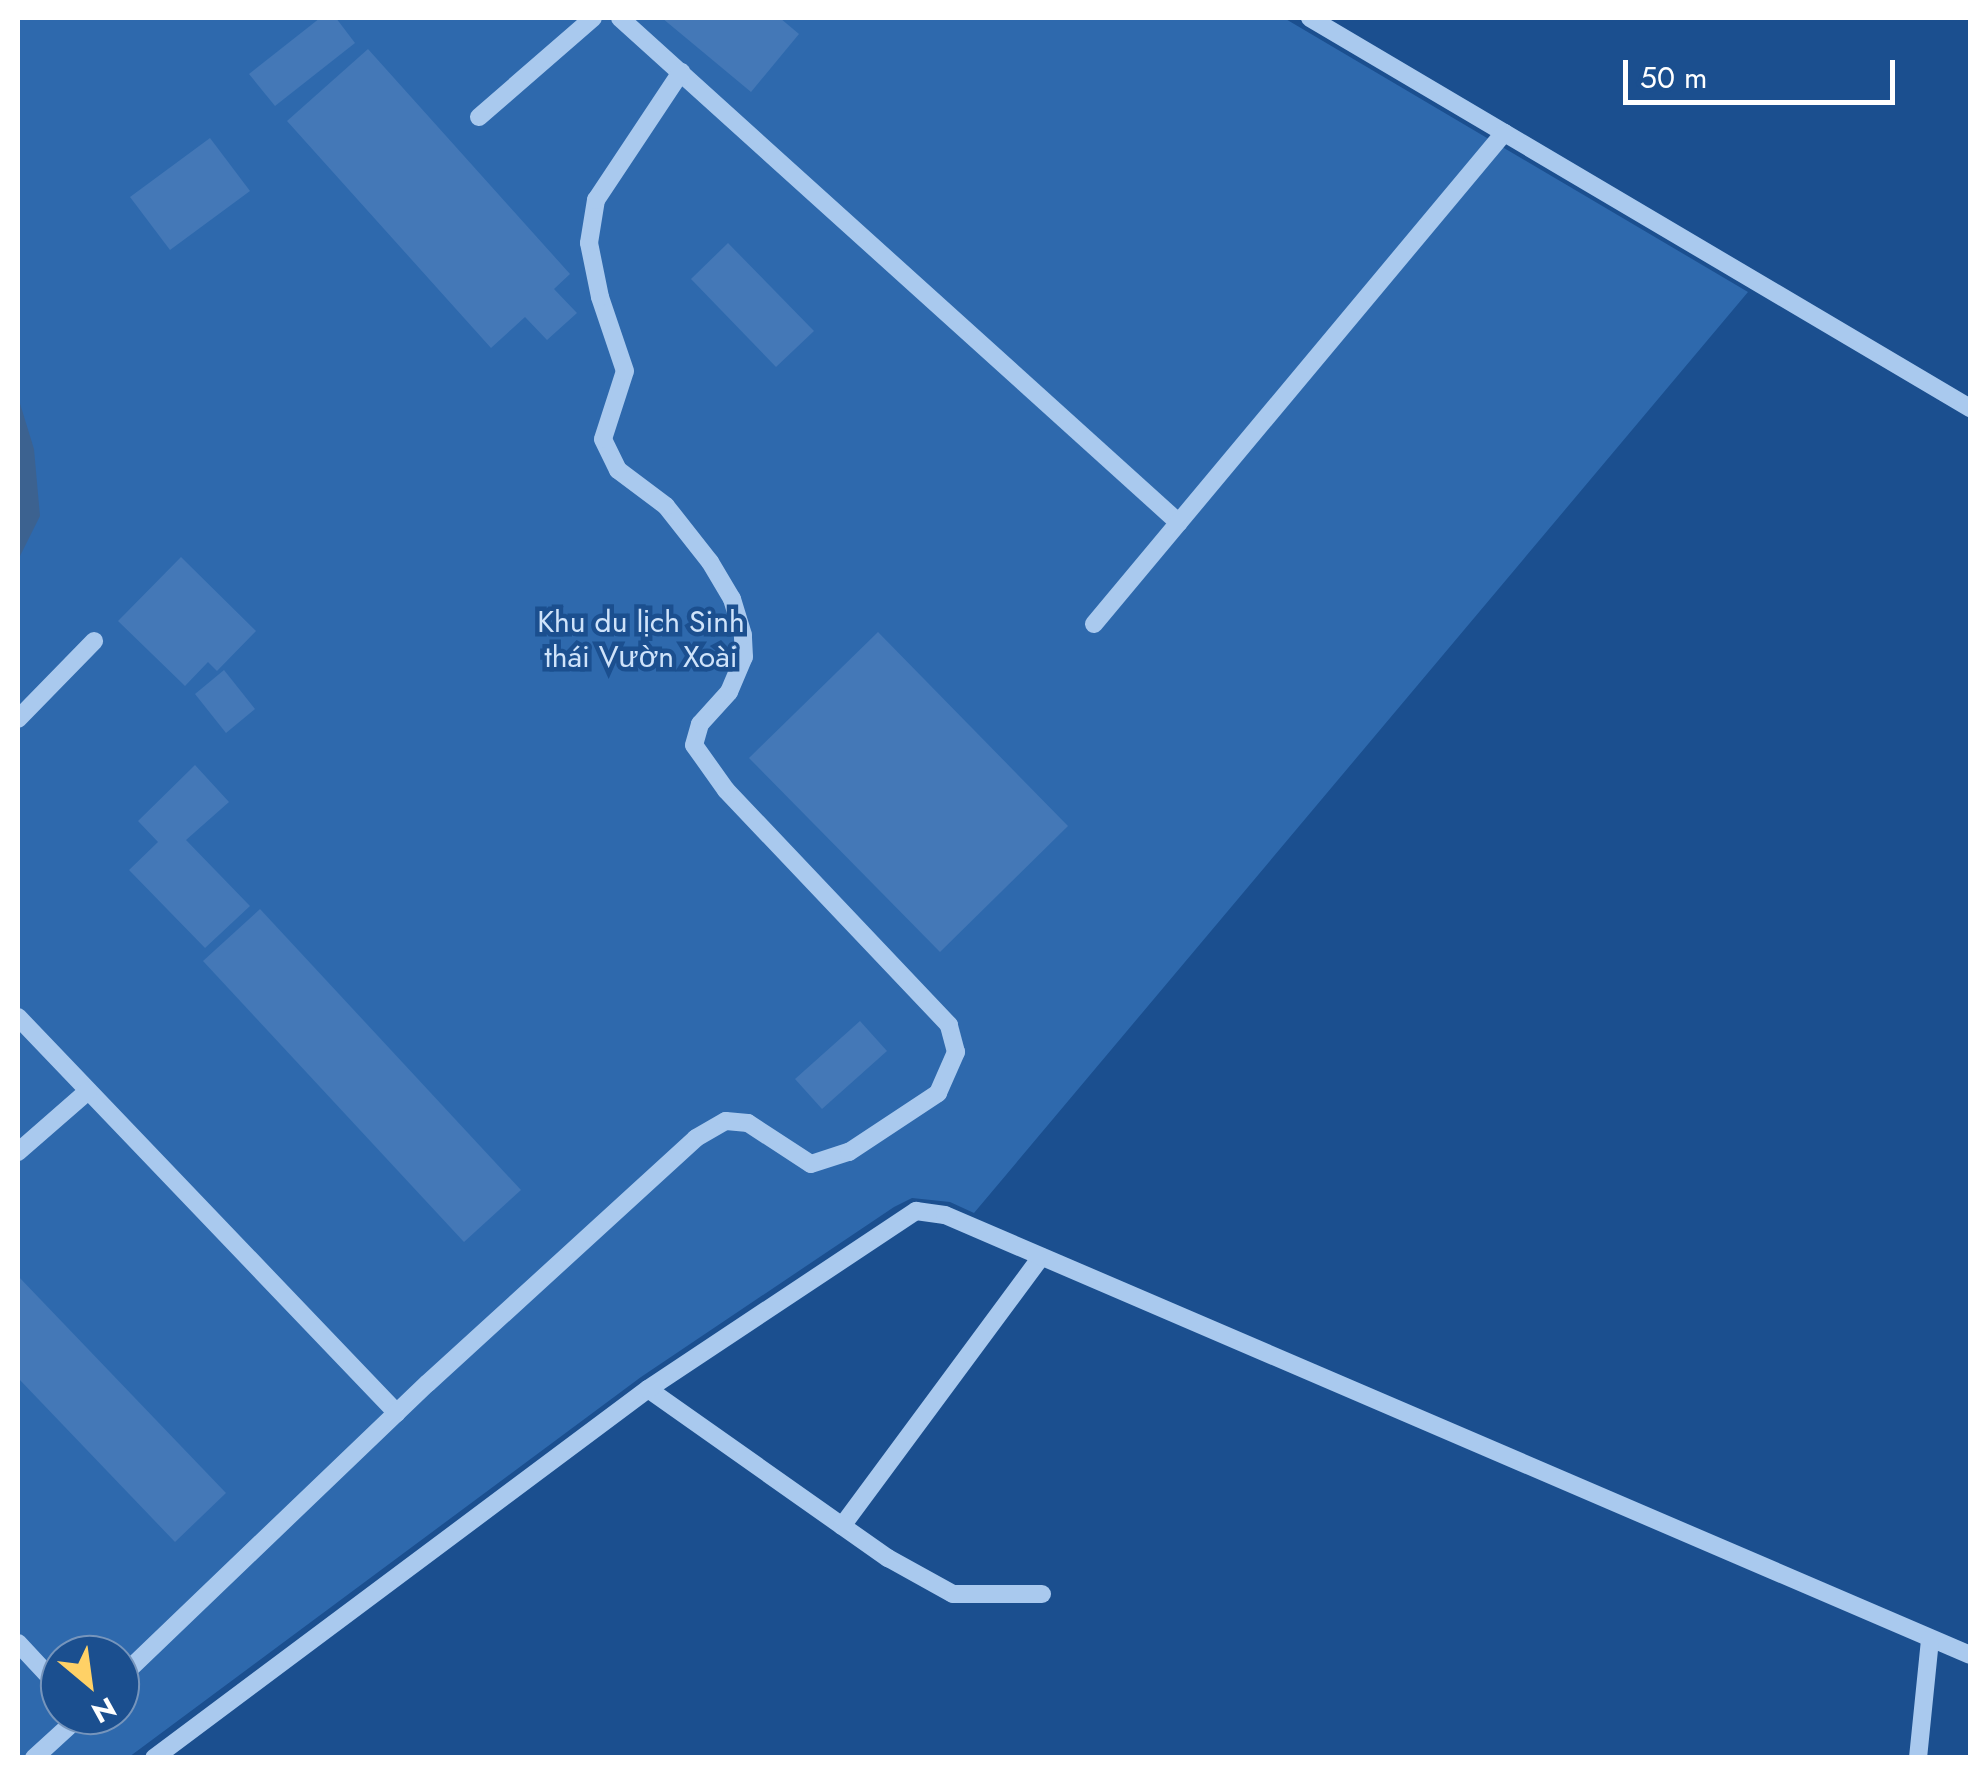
<!DOCTYPE html>
<meta charset="utf-8">
<style>
body{margin:0}
#map{position:relative;width:1988px;height:1775px;overflow:hidden;background:#1b4f8f;font-family:Jost,sans-serif}
div>[style]{position:absolute}
[style*='--x']{left:calc(var(--x)*1px);top:calc(var(--y)*1px);width:calc(var(--w)*1px);rotate:calc(var(--a)*1deg)}
.green>*{inset:0;background:#2e69ad}
.water>*{inset:0;background:#3c6290}
.building>*{inset:0;background:#4478b7}
.minor>*{height:18px;margin:-9px;padding:0 9px;transform-origin:9px;border-radius:9px;background:#a9c9ee}
span{translate:-50% -50%;white-space:nowrap;text-align:center;line-height:1.15;-webkit-text-stroke:9px #1b4f8f;paint-order:stroke}
.park-label{font-size:30px;color:#cfe3fa}
.frame{position:absolute;inset:0;border:20px solid #fff;pointer-events:none}
.north{position:absolute;left:40px;top:1635px;width:100px;height:100px;box-sizing:border-box;background:#1b4f8f;border:2px solid #7695bc;border-radius:50%;rotate:151deg;font-size:28px;font-weight:700;line-height:40px;text-align:center;color:#fff}
.north::after{content:'';display:block;margin:auto;width:35px;height:45px;background:#ffd166;clip-path:polygon(50% 0,100% 100%,50% 72%,0 100%)}
.scale{position:absolute;left:1623px;top:60px;width:272px;height:45px;box-sizing:border-box;border:5px solid #fff;border-top:0;padding-left:12px;font-size:30px;line-height:35px;white-space:nowrap;color:#fff;-webkit-text-stroke:8px #1b4f8f;paint-order:stroke}
</style>
<div id="map">
<div class="green">
<div style="clip-path:polygon(evenodd,18px 18px,1284px 18px,1748px 292px,974px 1213px,950px 1202px,912px 1198px,894px 1207px,641px 1377px,129px 1757px,18px 1757px,18px 18px,60px 1655px,120px 1655px,120px 1715px,60px 1715px,60px 1655px)"></div>
</div>
<div class="water">
<div style="clip-path:polygon(18px 397px,34px 449px,40px 516px,18px 560px)"></div>
</div>
<div class="building">
<div style="clip-path:polygon(320px 18px,336px 18px,355px 43px,275px 106px,249px 74px)"></div>
<div style="clip-path:polygon(662px 18px,780px 18px,799px 34px,751px 92px)"></div>
<div style="clip-path:polygon(368px 49px,570px 274px,554px 289px,577px 313px,547px 340px,525px 317px,491px 348px,287px 121px)"></div>
<div style="clip-path:polygon(210px 138px,250px 191px,170px 250px,130px 197px)"></div>
<div style="clip-path:polygon(728px 243px,814px 331px,776px 367px,691px 279px)"></div>
<div style="clip-path:polygon(181px 557px,256px 631px,217px 671px,208px 662px,185px 686px,118px 621px)"></div>
<div style="clip-path:polygon(878px 632px,1068px 826px,940px 952px,749px 758px)"></div>
<div style="clip-path:polygon(224px 670px,255px 709px,226px 733px,195px 694px)"></div>
<div style="clip-path:polygon(195px 765px,229px 802px,186px 840px,250px 906px,205px 948px,129px 870px,158px 842px,138px 821px)"></div>
<div style="clip-path:polygon(260px 909px,521px 1190px,464px 1242px,203px 961px)"></div>
<div style="clip-path:polygon(860px 1021px,887px 1051px,822px 1109px,795px 1079px)"></div>
<div style="clip-path:polygon(18px 1276px,226px 1493px,175px 1542px,18px 1378px)"></div>
</div>
<div class="minor">
<div style="--x:620;--y:18;--w:753;--a:42.09"></div>
<div style="--x:1310;--y:18;--w:767;--a:30.58"></div>
<div style="--x:479;--y:117;--w:151;--a:-41"></div>
<div style="--x:1094;--y:624;--w:640;--a:-50.14"></div>
<div style="--x:18;--y:719;--w:109;--a:-45.7"></div>
<div style="--x:18;--y:1017;--w:548;--a:46.26"></div>
<div style="--x:18;--y:1152;--w:93;--a:-41.1"></div>
<div style="--x:648;--y:1389;--w:294;--a:35.2"></div>
<div style="--x:888;--y:1558;--w:74;--a:29"></div>
<div style="--x:953;--y:1594;--w:89;--a:0"></div>
<div style="--x:842;--y:1526;--w:335;--a:-53.5"></div>
<div style="--x:18;--y:1643;--w:62;--a:47"></div>
<div style="--x:120;--y:1678;--w:426;--a:-43.8"></div>
<div style="--x:428;--y:1383;--w:363;--a:-42.4"></div>
<div style="--x:696;--y:1138;--w:34;--a:-30"></div>
<div style="--x:726;--y:1121;--w:22;--a:5"></div>
<div style="--x:748;--y:1123;--w:75;--a:33.1"></div>
<div style="--x:811;--y:1164;--w:40;--a:-18"></div>
<div style="--x:849;--y:1152;--w:107;--a:-33.5"></div>
<div style="--x:938;--y:1093;--w:45;--a:-66.3"></div>
<div style="--x:956;--y:1052;--w:28;--a:-105"></div>
<div style="--x:949;--y:1025;--w:324;--a:-133.5"></div>
<div style="--x:726;--y:790;--w:55;--a:-125.4"></div>
<div style="--x:694;--y:745;--w:22;--a:-74"></div>
<div style="--x:700;--y:724;--w:43;--a:-47.8"></div>
<div style="--x:729;--y:692;--w:38;--a:-67"></div>
<div style="--x:744;--y:657;--w:22;--a:-93"></div>
<div style="--x:743;--y:635;--w:38;--a:-107"></div>
<div style="--x:732;--y:599;--w:43;--a:-120.7"></div>
<div style="--x:710;--y:562;--w:71;--a:-128.2"></div>
<div style="--x:666;--y:506;--w:60;--a:-143.1"></div>
<div style="--x:618;--y:470;--w:34;--a:-116"></div>
<div style="--x:603;--y:439;--w:71;--a:-72.1"></div>
<div style="--x:625;--y:371;--w:78;--a:-108.7"></div>
<div style="--x:600;--y:297;--w:55;--a:-101.5"></div>
<div style="--x:589;--y:243;--w:44;--a:-80.8"></div>
<div style="--x:596;--y:200;--w:154;--a:-56.4"></div>
<div style="--x:34;--y:1758;--w:64;--a:-42.5"></div>
<div style="--x:154;--y:1758;--w:617;--a:-36.76"></div>
<div style="--x:648;--y:1389;--w:322;--a:-33.6"></div>
<div style="--x:916;--y:1211;--w:29;--a:8"></div>
<div style="--x:945;--y:1215;--w:1115;--a:23.23"></div>
<div style="--x:1918;--y:1758;--w:120;--a:-84.2"></div>
</div>
<div class="park-label">
<span style="left:641px;top:639px">Khu du lịch Sinh<br>thái Vườn Xoài</span>
</div>
<div class="frame"></div>
<div class="north">N</div>
<div class="scale">50 m</div>
</div>
